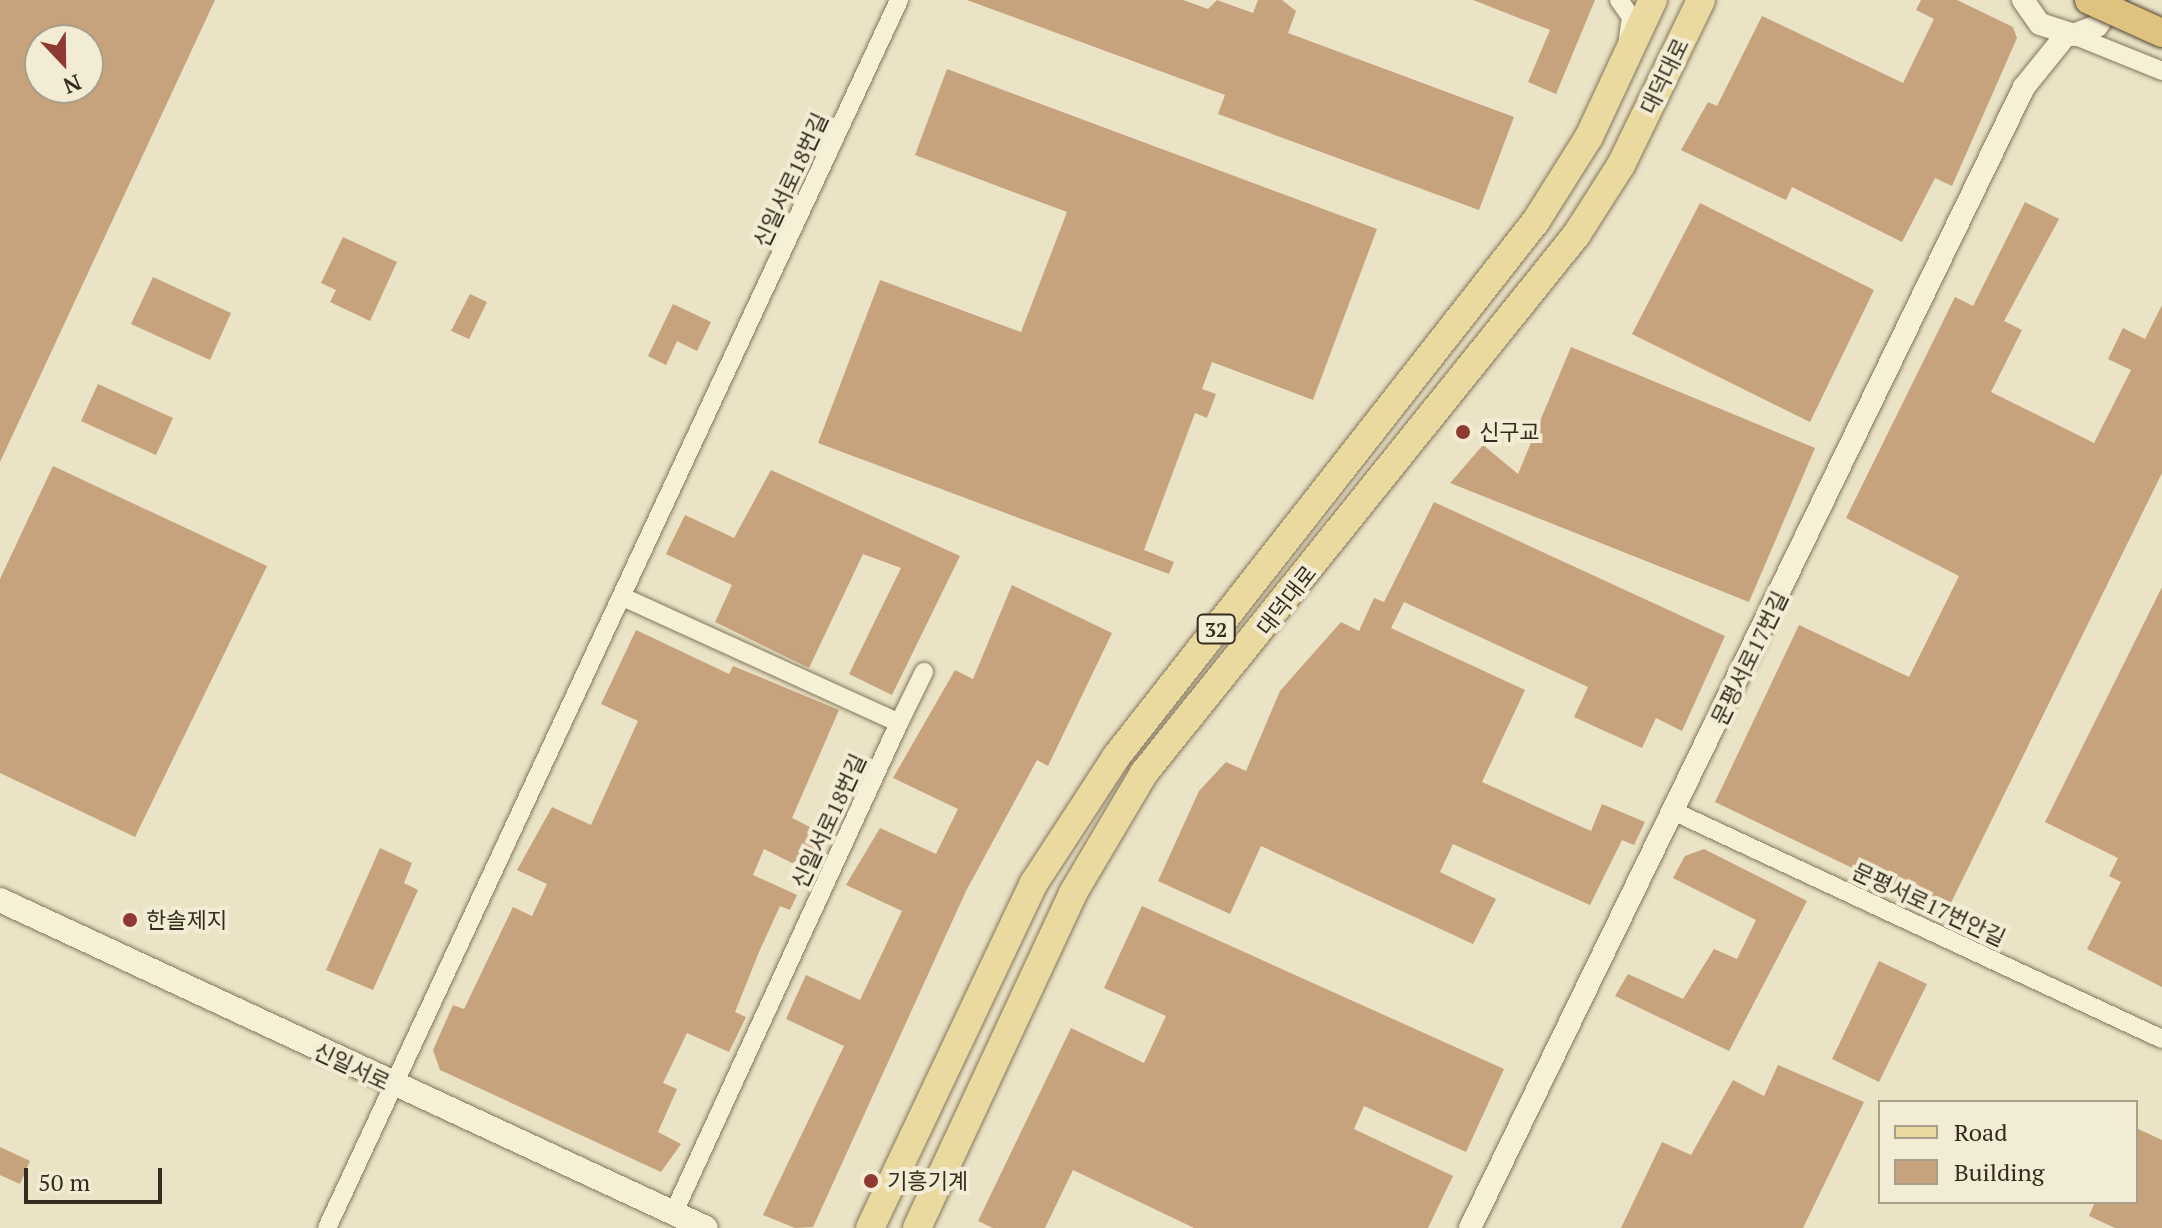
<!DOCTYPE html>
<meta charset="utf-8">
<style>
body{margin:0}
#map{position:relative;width:2162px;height:1228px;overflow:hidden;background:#eae3c5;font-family:"PT Serif","Noto Sans KR",serif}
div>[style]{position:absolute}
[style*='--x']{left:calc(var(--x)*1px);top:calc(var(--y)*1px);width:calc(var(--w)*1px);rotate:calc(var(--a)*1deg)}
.building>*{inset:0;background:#c6a27d}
.roads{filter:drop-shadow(0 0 2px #84755c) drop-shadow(0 0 2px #84755c)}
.minor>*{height:18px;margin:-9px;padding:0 9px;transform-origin:9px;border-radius:9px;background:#f6f0d7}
.tertiary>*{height:22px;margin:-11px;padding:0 11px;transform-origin:11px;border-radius:11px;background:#f6f0d7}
.secondary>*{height:24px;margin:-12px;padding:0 12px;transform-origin:12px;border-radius:12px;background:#f6f0d7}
.primary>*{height:28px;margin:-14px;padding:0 14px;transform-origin:14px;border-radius:14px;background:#ebda9f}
.bridges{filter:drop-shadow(0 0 2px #524330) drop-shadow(0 0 2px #524330)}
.trunk-bridge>*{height:28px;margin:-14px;padding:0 14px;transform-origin:14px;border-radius:14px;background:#dfc27e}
.dots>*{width:22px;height:22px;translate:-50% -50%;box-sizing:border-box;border:4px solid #f3ecd4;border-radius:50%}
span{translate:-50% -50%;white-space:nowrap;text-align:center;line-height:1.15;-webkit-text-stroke:8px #f3ecd4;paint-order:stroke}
.shield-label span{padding:2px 6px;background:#f3ecd4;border:2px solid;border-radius:6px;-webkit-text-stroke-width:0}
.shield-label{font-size:20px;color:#352c1f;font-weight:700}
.street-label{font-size:22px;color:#352c1f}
.poi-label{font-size:22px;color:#352c1f}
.left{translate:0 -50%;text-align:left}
.legend{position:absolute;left:1878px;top:1100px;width:260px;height:104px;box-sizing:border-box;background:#f3ecd4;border:2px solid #a79f8c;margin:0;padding:10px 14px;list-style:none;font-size:24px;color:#352c1f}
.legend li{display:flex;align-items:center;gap:16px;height:40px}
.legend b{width:40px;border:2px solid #a79f8c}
.north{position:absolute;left:24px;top:24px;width:80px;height:80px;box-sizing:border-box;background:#f3ecd4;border:2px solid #a79f8c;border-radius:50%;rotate:158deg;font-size:22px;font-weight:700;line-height:32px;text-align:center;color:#352c1f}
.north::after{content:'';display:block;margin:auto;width:28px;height:36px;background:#8e3931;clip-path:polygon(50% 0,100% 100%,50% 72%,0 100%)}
.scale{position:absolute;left:24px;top:1168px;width:138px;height:36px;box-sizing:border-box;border:4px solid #352c1f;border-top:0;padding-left:10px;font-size:24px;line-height:28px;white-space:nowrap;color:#352c1f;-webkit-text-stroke:6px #f3ecd4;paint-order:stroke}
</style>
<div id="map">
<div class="building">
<div style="clip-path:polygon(evenodd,0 0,215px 0,0 462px,0 0,40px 40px,88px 40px,88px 88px,40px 88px,40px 40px)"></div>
<div style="clip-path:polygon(967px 0,1183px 0,1208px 9px,1217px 0,1253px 13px,1258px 0,1282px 0,1296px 11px,1288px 33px,1514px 117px,1479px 210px,1218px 114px,1225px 95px)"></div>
<div style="clip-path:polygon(1473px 0,1595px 0,1556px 94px,1528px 82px,1550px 30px)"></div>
<div style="clip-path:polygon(1921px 0,1957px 0,2013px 27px,2017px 38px,1952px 186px,1935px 178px,1902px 242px,1792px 187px,1786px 200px,1681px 150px,1708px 102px,1717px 106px,1762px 16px,1903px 83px,1934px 19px,1916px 10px)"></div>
<div style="clip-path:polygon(947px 69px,1377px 229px,1313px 400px,1212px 362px,1202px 389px,1216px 394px,1207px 418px,1195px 413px,1144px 550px,1174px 562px,1169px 574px,818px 443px,880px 280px,1021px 332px,1067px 212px,915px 155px)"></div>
<div style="clip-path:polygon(2025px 202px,2059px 219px,2004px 321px,2022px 330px,1991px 392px,2094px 443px,2131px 370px,2108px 359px,2123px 328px,2145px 339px,2162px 305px,2162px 473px,1946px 913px,1715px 802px,1799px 625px,1909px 677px,1959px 576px,1846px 518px,1955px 297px,1973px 306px)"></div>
<div style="clip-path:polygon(1700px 203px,1874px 290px,1810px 422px,1632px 334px)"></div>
<div style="clip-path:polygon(343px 237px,397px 262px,370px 321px,330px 302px,336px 290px,321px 283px)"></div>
<div style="clip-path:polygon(153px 277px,231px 313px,210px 360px,131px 324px)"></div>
<div style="clip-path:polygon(470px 294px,487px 302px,469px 339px,451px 331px)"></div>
<div style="clip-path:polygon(673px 304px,711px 322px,697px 351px,677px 341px,666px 365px,648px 356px)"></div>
<div style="clip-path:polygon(1571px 347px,1815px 448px,1749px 602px,1450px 483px,1483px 445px,1518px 474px)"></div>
<div style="clip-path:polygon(98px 384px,173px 418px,156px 455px,81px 421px)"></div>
<div style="clip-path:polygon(53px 466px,267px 566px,135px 837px,0 773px,0 579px)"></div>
<div style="clip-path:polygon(771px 470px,960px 556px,892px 695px,849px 674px,901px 568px,863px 554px,809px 668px,715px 622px,732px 585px,666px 554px,685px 515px,734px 538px)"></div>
<div style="clip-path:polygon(1434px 502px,1725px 636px,1682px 731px,1656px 718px,1642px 748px,1574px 717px,1588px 687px,1404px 602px,1391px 628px,1525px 690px,1482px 782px,1591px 831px,1602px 804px,1645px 822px,1634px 845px,1622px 840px,1590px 905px,1453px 844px,1440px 872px,1496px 899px,1473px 944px,1261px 846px,1230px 914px,1158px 881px,1199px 791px,1226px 762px,1246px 771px,1280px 691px,1341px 622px,1359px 631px,1374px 598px,1384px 602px)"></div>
<div style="clip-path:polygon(1012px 585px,1112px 633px,1048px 766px,1037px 760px,966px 891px,813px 1227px,795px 1228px,763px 1215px,844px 1046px,786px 1019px,806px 975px,860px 1000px,902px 911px,846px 885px,880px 828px,936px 854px,958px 809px,893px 778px,955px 670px,973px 679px)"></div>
<div style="clip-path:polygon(2162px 587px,2162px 987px,2087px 949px,2121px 882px,2109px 876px,2118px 858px,2045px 822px)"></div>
<div style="clip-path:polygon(636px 630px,729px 674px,733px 666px,839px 710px,792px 818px,826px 835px,808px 871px,764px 849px,753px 875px,797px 895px,790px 910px,780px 906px,759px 952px,735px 1012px,746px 1017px,729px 1052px,687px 1033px,663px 1083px,677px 1089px,658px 1132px,681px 1144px,661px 1172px,440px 1070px,433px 1050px,453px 1005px,464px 1009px,513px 907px,532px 916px,547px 884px,517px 870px,552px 807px,591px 825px,638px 721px,601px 704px)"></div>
<div style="clip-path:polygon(380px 848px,412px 863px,404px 883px,418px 890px,373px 990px,326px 970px)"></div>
<div style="clip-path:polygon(1704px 849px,1807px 901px,1729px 1051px,1615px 996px,1628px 974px,1683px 999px,1714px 949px,1737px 959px,1756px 920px,1673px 878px,1685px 856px)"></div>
<div style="clip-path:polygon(1142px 906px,1504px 1069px,1466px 1152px,1364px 1106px,1354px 1129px,1453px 1176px,1428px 1228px,1194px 1228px,1073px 1170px,1045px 1228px,993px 1228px,978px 1221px,1071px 1028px,1144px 1063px,1166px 1016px,1104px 988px)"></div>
<div style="clip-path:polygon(1879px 961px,1927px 984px,1879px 1082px,1832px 1059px)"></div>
<div style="clip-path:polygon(1778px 1065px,1864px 1102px,1803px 1228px,1621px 1228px,1662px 1142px,1691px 1155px,1733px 1080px,1764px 1096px)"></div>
<div style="clip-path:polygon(2136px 1128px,2162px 1140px,2162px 1228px,2115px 1228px,2089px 1216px,2095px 1202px,2136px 1202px)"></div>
<div style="clip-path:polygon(0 1147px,30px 1161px,20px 1184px,0 1175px)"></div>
</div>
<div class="roads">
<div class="minor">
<div style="--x:1619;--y:0;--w:21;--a:55"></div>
<div style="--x:1631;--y:17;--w:21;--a:98"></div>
<div style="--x:2073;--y:35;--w:96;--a:22"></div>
<div style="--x:625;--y:598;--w:301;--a:24.5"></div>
<div style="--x:899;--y:723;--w:538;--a:114.71"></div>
<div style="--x:899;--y:723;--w:57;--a:-63.9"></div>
<div style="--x:1675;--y:812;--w:537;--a:24.99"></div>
<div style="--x:327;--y:1228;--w:1355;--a:-65.02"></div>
</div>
<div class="tertiary">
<div style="--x:2023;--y:0;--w:29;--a:55"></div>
<div style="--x:2040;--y:24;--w:35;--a:18"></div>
<div style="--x:2073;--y:35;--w:26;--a:-21"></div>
<div style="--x:2097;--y:26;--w:32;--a:-54"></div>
<div style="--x:1470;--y:1228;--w:1268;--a:-64.1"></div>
<div style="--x:2024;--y:87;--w:67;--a:-51.1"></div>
</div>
<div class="secondary">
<div style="--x:0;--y:900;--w:778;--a:24.92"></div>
</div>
<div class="primary">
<div style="--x:870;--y:1228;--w:382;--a:-64.6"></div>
<div style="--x:1034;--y:883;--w:150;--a:-56.9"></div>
<div style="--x:1116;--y:757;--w:681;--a:-51.92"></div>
<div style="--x:1536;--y:221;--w:99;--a:-57.8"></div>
<div style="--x:1589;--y:137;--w:151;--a:-65"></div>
<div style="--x:917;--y:1228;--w:370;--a:-65"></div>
<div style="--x:1073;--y:893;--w:139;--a:-59.4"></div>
<div style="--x:1144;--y:773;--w:691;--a:-51.22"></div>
<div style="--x:1577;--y:234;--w:82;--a:-57.5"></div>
<div style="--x:1621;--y:165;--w:183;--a:-64.1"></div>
</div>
</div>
<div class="bridges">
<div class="trunk-bridge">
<div style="--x:2089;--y:0;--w:80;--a:24.3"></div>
</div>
</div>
<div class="dots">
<div style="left:1463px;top:432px;background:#8e3931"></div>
<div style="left:130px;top:920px;background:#8e3931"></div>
<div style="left:871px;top:1181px;background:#8e3931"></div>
</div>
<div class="shield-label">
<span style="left:1216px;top:629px">32</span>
</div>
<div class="street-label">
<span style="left:1664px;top:76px;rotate:-64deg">대덕대로</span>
<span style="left:790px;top:180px;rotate:-65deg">신일서로18번길</span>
<span style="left:1286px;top:600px;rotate:-52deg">대덕대로</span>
<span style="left:1749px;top:658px;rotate:-64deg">문평서로17번길</span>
<span style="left:828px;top:821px;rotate:-65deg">신일서로18번길</span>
<span style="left:1929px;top:904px;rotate:25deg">문평서로17번안길</span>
<span style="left:352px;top:1066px;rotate:25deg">신일서로</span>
</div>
<div class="poi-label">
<span class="left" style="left:1479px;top:432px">신구교</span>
<span class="left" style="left:146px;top:920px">한솔제지</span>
<span class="left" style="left:887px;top:1181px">기흥기계</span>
</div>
<ul class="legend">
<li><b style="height:10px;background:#ebda9f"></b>Road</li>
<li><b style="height:22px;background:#c6a27d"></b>Building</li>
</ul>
<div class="north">N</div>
<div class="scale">50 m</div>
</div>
